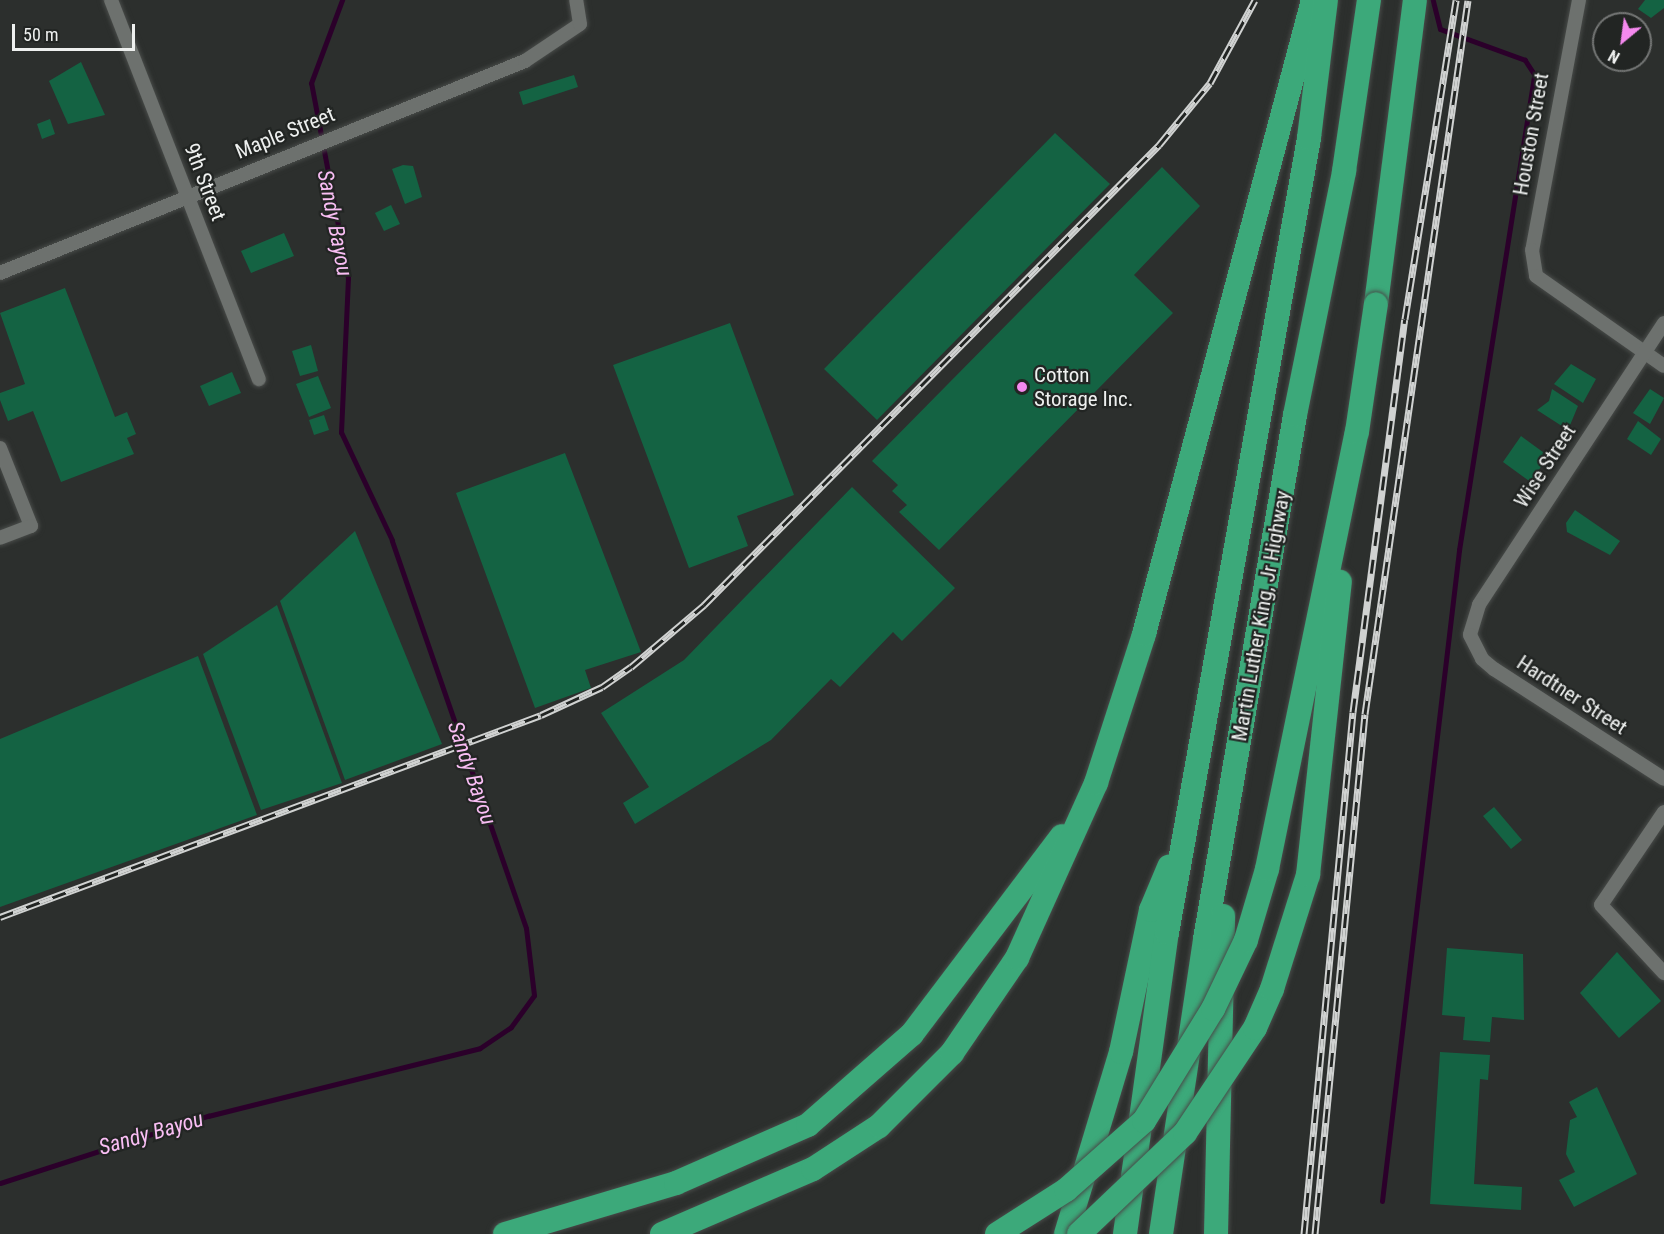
<!DOCTYPE html>
<style>
body{margin:0}
#map{position:relative;width:1664px;height:1234px;overflow:hidden;background:#2c2f2d;font-family:"Roboto Condensed",sans-serif}
div>[style]{position:absolute}
[style*='--x']{left:calc(var(--x)*1px);top:calc(var(--y)*1px);width:calc(var(--w)*1px);rotate:calc(var(--a)*1deg)}
.stream>*{height:5px;margin:-2.5px;padding:0 2.5px;transform-origin:2.5px;border-radius:2.5px;background:#2b002a}
.building>*{inset:0;background:#146343}
.roads{filter:drop-shadow(0 0 2px #484b49) drop-shadow(0 0 2px #484b49)}
.minor>*{height:14px;margin:-7px;padding:0 7px;transform-origin:7px;border-radius:7px;background:#6d716e}
.motorway>*{height:24px;margin:-12px;padding:0 12px;transform-origin:12px;border-radius:12px;background:#3ca97a}
.rail>*{height:7px;margin-top:-3.5px;transform-origin:0;background:repeating-linear-gradient(90deg,#222523 0 14px,#d0d2d1 0 28px);box-sizing:border-box;border-block:2px solid #d0d2d1}
.bridges{filter:drop-shadow(0 0 2px #484b49) drop-shadow(0 0 2px #484b49)}
.motorway-bridge>*{height:24px;margin:-12px;padding:0 12px;transform-origin:12px;border-radius:12px;background:#3ca97a}
.dots>*{width:16px;height:16px;translate:-50% -50%;box-sizing:border-box;border:3px solid #222523;border-radius:50%}
span{translate:-50% -50%;white-space:nowrap;text-align:center;line-height:1.15;-webkit-text-stroke:4.5px #222523;paint-order:stroke}
.street-label{font-size:21px;color:#eef0ef}
.poi-label{font-size:21px;color:#eef0ef}
.left{translate:0 -50%;text-align:left}
.water-label{font-size:22px;color:#f9bef4;font-style:italic}
.north{position:absolute;left:1592px;top:12px;width:60px;height:60px;box-sizing:border-box;background:#222523;border:2px solid #747675;border-radius:50%;rotate:209deg;font-size:16px;font-weight:700;line-height:24px;text-align:center;color:#eef0ef}
.north::after{content:'';display:block;margin:auto;width:21px;height:27px;background:#f589ef;clip-path:polygon(50% 0,100% 100%,50% 72%,0 100%)}
.scale{position:absolute;left:12px;top:24px;width:123px;height:27px;box-sizing:border-box;border:3px solid #eef0ef;border-top:0;padding-left:8px;font-size:18px;line-height:21px;white-space:nowrap;color:#eef0ef;-webkit-text-stroke:4px #222523;paint-order:stroke}
</style>
<div id="map">
<div class="stream">
<div style="--x:0;--y:1183;--w:219;--a:-17.9"></div>
<div style="--x:208;--y:1116;--w:280;--a:-14"></div>
<div style="--x:480;--y:1048;--w:37;--a:-34"></div>
<div style="--x:511;--y:1027;--w:39;--a:-54"></div>
<div style="--x:534;--y:995;--w:67;--a:-96.8"></div>
<div style="--x:526;--y:928;--w:410;--a:-109.1"></div>
<div style="--x:392;--y:540;--w:119;--a:-115.3"></div>
<div style="--x:341;--y:432;--w:154;--a:-87.4"></div>
<div style="--x:348;--y:278;--w:198;--a:-100.7"></div>
<div style="--x:311;--y:83;--w:89;--a:-69.5"></div>
<div style="--x:1382;--y:1201;--w:656;--a:-83.25"></div>
<div style="--x:1459;--y:550;--w:482;--a:-81"></div>
<div style="--x:1534;--y:74;--w:17;--a:-123"></div>
<div style="--x:1525;--y:60;--w:90;--a:-160"></div>
<div style="--x:1440;--y:29;--w:30;--a:-104"></div>
</div>
<div class="building">
<div style="clip-path:polygon(1645px 0,1664px 0,1664px 8px,1651px 18px,1638px 9px)"></div>
<div style="clip-path:polygon(81px 62px,105px 115px,68px 124px,49px 81px)"></div>
<div style="clip-path:polygon(574px 75px,578px 87px,523px 105px,519px 92px)"></div>
<div style="clip-path:polygon(50px 119px,55px 134px,42px 139px,37px 124px)"></div>
<div style="clip-path:polygon(1055px 133px,1110px 184px,877px 420px,824px 369px)"></div>
<div style="clip-path:polygon(403px 165px,413px 166px,422px 197px,405px 204px,392px 169px)"></div>
<div style="clip-path:polygon(1162px 167px,1200px 206px,1134px 275px,1173px 313px,939px 550px,899px 512px,907px 505px,892px 491px,898px 485px,872px 461px)"></div>
<div style="clip-path:polygon(391px 205px,400px 224px,384px 231px,375px 213px)"></div>
<div style="clip-path:polygon(284px 233px,294px 256px,251px 273px,241px 251px)"></div>
<div style="clip-path:polygon(65px 288px,115px 417px,127px 412px,136px 434px,127px 438px,134px 454px,61px 482px,33px 411px,8px 421px,0 400px,0 393px,25px 384px,0 313px)"></div>
<div style="clip-path:polygon(730px 323px,794px 495px,737px 516px,748px 546px,689px 568px,613px 365px)"></div>
<div style="clip-path:polygon(311px 345px,318px 371px,300px 376px,292px 351px)"></div>
<div style="clip-path:polygon(1571px 364px,1596px 379px,1583px 403px,1554px 384px)"></div>
<div style="clip-path:polygon(232px 372px,241px 393px,209px 406px,200px 386px)"></div>
<div style="clip-path:polygon(318px 376px,331px 408px,309px 417px,296px 384px)"></div>
<div style="clip-path:polygon(1552px 389px,1578px 406px,1568px 430px,1537px 410px,1549px 401px)"></div>
<div style="clip-path:polygon(1650px 389px,1664px 398px,1650px 424px,1633px 413px)"></div>
<div style="clip-path:polygon(324px 415px,329px 430px,314px 435px,309px 420px)"></div>
<div style="clip-path:polygon(1638px 421px,1661px 439px,1651px 455px,1627px 439px)"></div>
<div style="clip-path:polygon(1521px 436px,1547px 455px,1532px 483px,1503px 462px)"></div>
<div style="clip-path:polygon(565px 453px,641px 652px,585px 670px,591px 688px,535px 708px,456px 493px)"></div>
<div style="clip-path:polygon(852px 487px,955px 588px,902px 641px,893px 632px,840px 687px,831px 679px,771px 740px,635px 824px,623px 803px,649px 787px,601px 713px,684px 660px)"></div>
<div style="clip-path:polygon(1575px 510px,1620px 541px,1610px 555px,1567px 532px,1566px 523px)"></div>
<div style="clip-path:polygon(355px 531px,442px 744px,345px 780px,280px 601px)"></div>
<div style="clip-path:polygon(277px 605px,342px 783px,261px 810px,203px 654px)"></div>
<div style="clip-path:polygon(198px 656px,257px 815px,0 907px,0 739px)"></div>
<div style="clip-path:polygon(1494px 807px,1522px 840px,1511px 849px,1483px 816px)"></div>
<div style="clip-path:polygon(1447px 948px,1523px 954px,1524px 1020px,1492px 1017px,1490px 1042px,1463px 1040px,1465px 1017px,1442px 1015px)"></div>
<div style="clip-path:polygon(1617px 952px,1661px 1001px,1619px 1038px,1580px 993px)"></div>
<div style="clip-path:polygon(1440px 1052px,1490px 1055px,1488px 1080px,1480px 1079px,1474px 1184px,1522px 1187px,1521px 1210px,1430px 1204px)"></div>
<div style="clip-path:polygon(1597px 1087px,1637px 1174px,1574px 1207px,1559px 1180px,1575px 1172px,1566px 1154px,1570px 1120px,1577px 1117px,1569px 1102px)"></div>
</div>
<div class="roads">
<div class="minor">
<div style="--x:111;--y:0;--w:407;--a:68.7"></div>
<div style="--x:1579;--y:0;--w:254;--a:100.6"></div>
<div style="--x:1532;--y:250;--w:26;--a:81"></div>
<div style="--x:1536;--y:276;--w:156;--a:35.1"></div>
<div style="--x:0;--y:273;--w:566;--a:-21.99"></div>
<div style="--x:525;--y:61;--w:66;--a:-33.9"></div>
<div style="--x:580;--y:24;--w:24;--a:-99"></div>
<div style="--x:1664;--y:323;--w:337;--a:123.3"></div>
<div style="--x:1479;--y:605;--w:31;--a:107"></div>
<div style="--x:1470;--y:635;--w:27;--a:63"></div>
<div style="--x:1482;--y:659;--w:16;--a:40"></div>
<div style="--x:1494;--y:669;--w:202;--a:32.9"></div>
<div style="--x:0;--y:448;--w:84;--a:68.3"></div>
<div style="--x:31;--y:526;--w:33;--a:159"></div>
<div style="--x:1664;--y:812;--w:112;--a:124.1"></div>
<div style="--x:1601;--y:905;--w:93;--a:47.2"></div>
</div>
<div class="motorway">
<div style="--x:1376;--y:304;--w:306;--a:-82.7"></div>
<div style="--x:505;--y:1234;--w:178;--a:-16.6"></div>
<div style="--x:676;--y:1183;--w:144;--a:-23.7"></div>
<div style="--x:808;--y:1125;--w:138;--a:-41.2"></div>
<div style="--x:912;--y:1034;--w:248;--a:-52.9"></div>
<div style="--x:662;--y:1234;--w:164;--a:-23.3"></div>
<div style="--x:813;--y:1169;--w:79;--a:-33.1"></div>
<div style="--x:879;--y:1126;--w:103;--a:-45"></div>
<div style="--x:952;--y:1053;--w:115;--a:-55.6"></div>
<div style="--x:1017;--y:958;--w:192;--a:-65.7"></div>
<div style="--x:1096;--y:783;--w:157;--a:-72.1"></div>
<div style="--x:1144;--y:634;--w:656;--a:-75.07"></div>
<div style="--x:1066;--y:1234;--w:190;--a:-73.2"></div>
<div style="--x:1121;--y:1052;--w:145;--a:-78.1"></div>
<div style="--x:1151;--y:910;--w:47;--a:-67.3"></div>
<div style="--x:1125;--y:1234;--w:304;--a:-82.1"></div>
<div style="--x:1167;--y:933;--w:808;--a:-79.87"></div>
<div style="--x:1309;--y:138;--w:139;--a:-83"></div>
<div style="--x:1161;--y:1234;--w:298;--a:-81.5"></div>
<div style="--x:1205;--y:939;--w:532;--a:-80.25"></div>
<div style="--x:1295;--y:415;--w:249;--a:-78.6"></div>
<div style="--x:1344;--y:171;--w:173;--a:-81.7"></div>
<div style="--x:1216;--y:1234;--w:318;--a:-88.7"></div>
</div>
</div>
<div class="rail">
<div style="--x:0;--y:917;--w:577;--a:-20.47"></div>
<div style="--x:541;--y:715;--w:67;--a:-24.7"></div>
<div style="--x:602;--y:687;--w:35;--a:-35"></div>
<div style="--x:631;--y:667;--w:96;--a:-40.3"></div>
<div style="--x:704;--y:605;--w:647;--a:-45.31"></div>
<div style="--x:1159;--y:145;--w:80;--a:-50.6"></div>
<div style="--x:1210;--y:83;--w:94;--a:-61.5"></div>
<div style="--x:1304;--y:1234;--w:524;--a:-84.64"></div>
<div style="--x:1353;--y:712;--w:396;--a:-82.5"></div>
<div style="--x:1405;--y:319;--w:323;--a:-80.9"></div>
<div style="--x:1315;--y:1234;--w:522;--a:-84.51"></div>
<div style="--x:1365;--y:714;--w:721;--a:-81.79"></div>
</div>
<div class="bridges">
<div class="motorway-bridge">
<div style="--x:997;--y:1234;--w:82;--a:-32.5"></div>
<div style="--x:1066;--y:1190;--w:104;--a:-41.5"></div>
<div style="--x:1144;--y:1121;--w:132;--a:-58.4"></div>
<div style="--x:1213;--y:1009;--w:76;--a:-64.4"></div>
<div style="--x:1246;--y:940;--w:74;--a:-73.5"></div>
<div style="--x:1267;--y:869;--w:446;--a:-78.4"></div>
<div style="--x:1357;--y:432;--w:129;--a:-81.6"></div>
<div style="--x:1079;--y:1234;--w:146;--a:-43.6"></div>
<div style="--x:1185;--y:1133;--w:126;--a:-56.3"></div>
<div style="--x:1255;--y:1028;--w:43;--a:-66.4"></div>
<div style="--x:1272;--y:989;--w:120;--a:-72.5"></div>
<div style="--x:1308;--y:875;--w:295;--a:-83.8"></div>
</div>
</div>
<div class="dots">
<div style="left:1022px;top:387px;background:#f589ef"></div>
</div>
<div class="street-label">
<span style="left:285px;top:133px;rotate:-22deg">Maple Street</span>
<span style="left:1531px;top:134px;rotate:-80deg">Houston Street</span>
<span style="left:205px;top:182px;rotate:69deg">9th Street</span>
<span style="left:1545px;top:466px;rotate:-57deg">Wise Street</span>
<span style="left:1261px;top:616px;rotate:-80deg">Martin Luther King, Jr Highway</span>
<span style="left:1572px;top:695px;rotate:33deg">Hardtner Street</span>
</div>
<div class="poi-label">
<span class="left" style="left:1034px;top:387px">Cotton<br>Storage Inc.</span>
</div>
<div class="water-label">
<span style="left:335px;top:223px;rotate:79deg">Sandy Bayou</span>
<span style="left:472px;top:773px;rotate:71deg">Sandy Bayou</span>
<span style="left:151px;top:1133px;rotate:-16deg">Sandy Bayou</span>
</div>
<div class="north">N</div>
<div class="scale">50 m</div>
</div>
